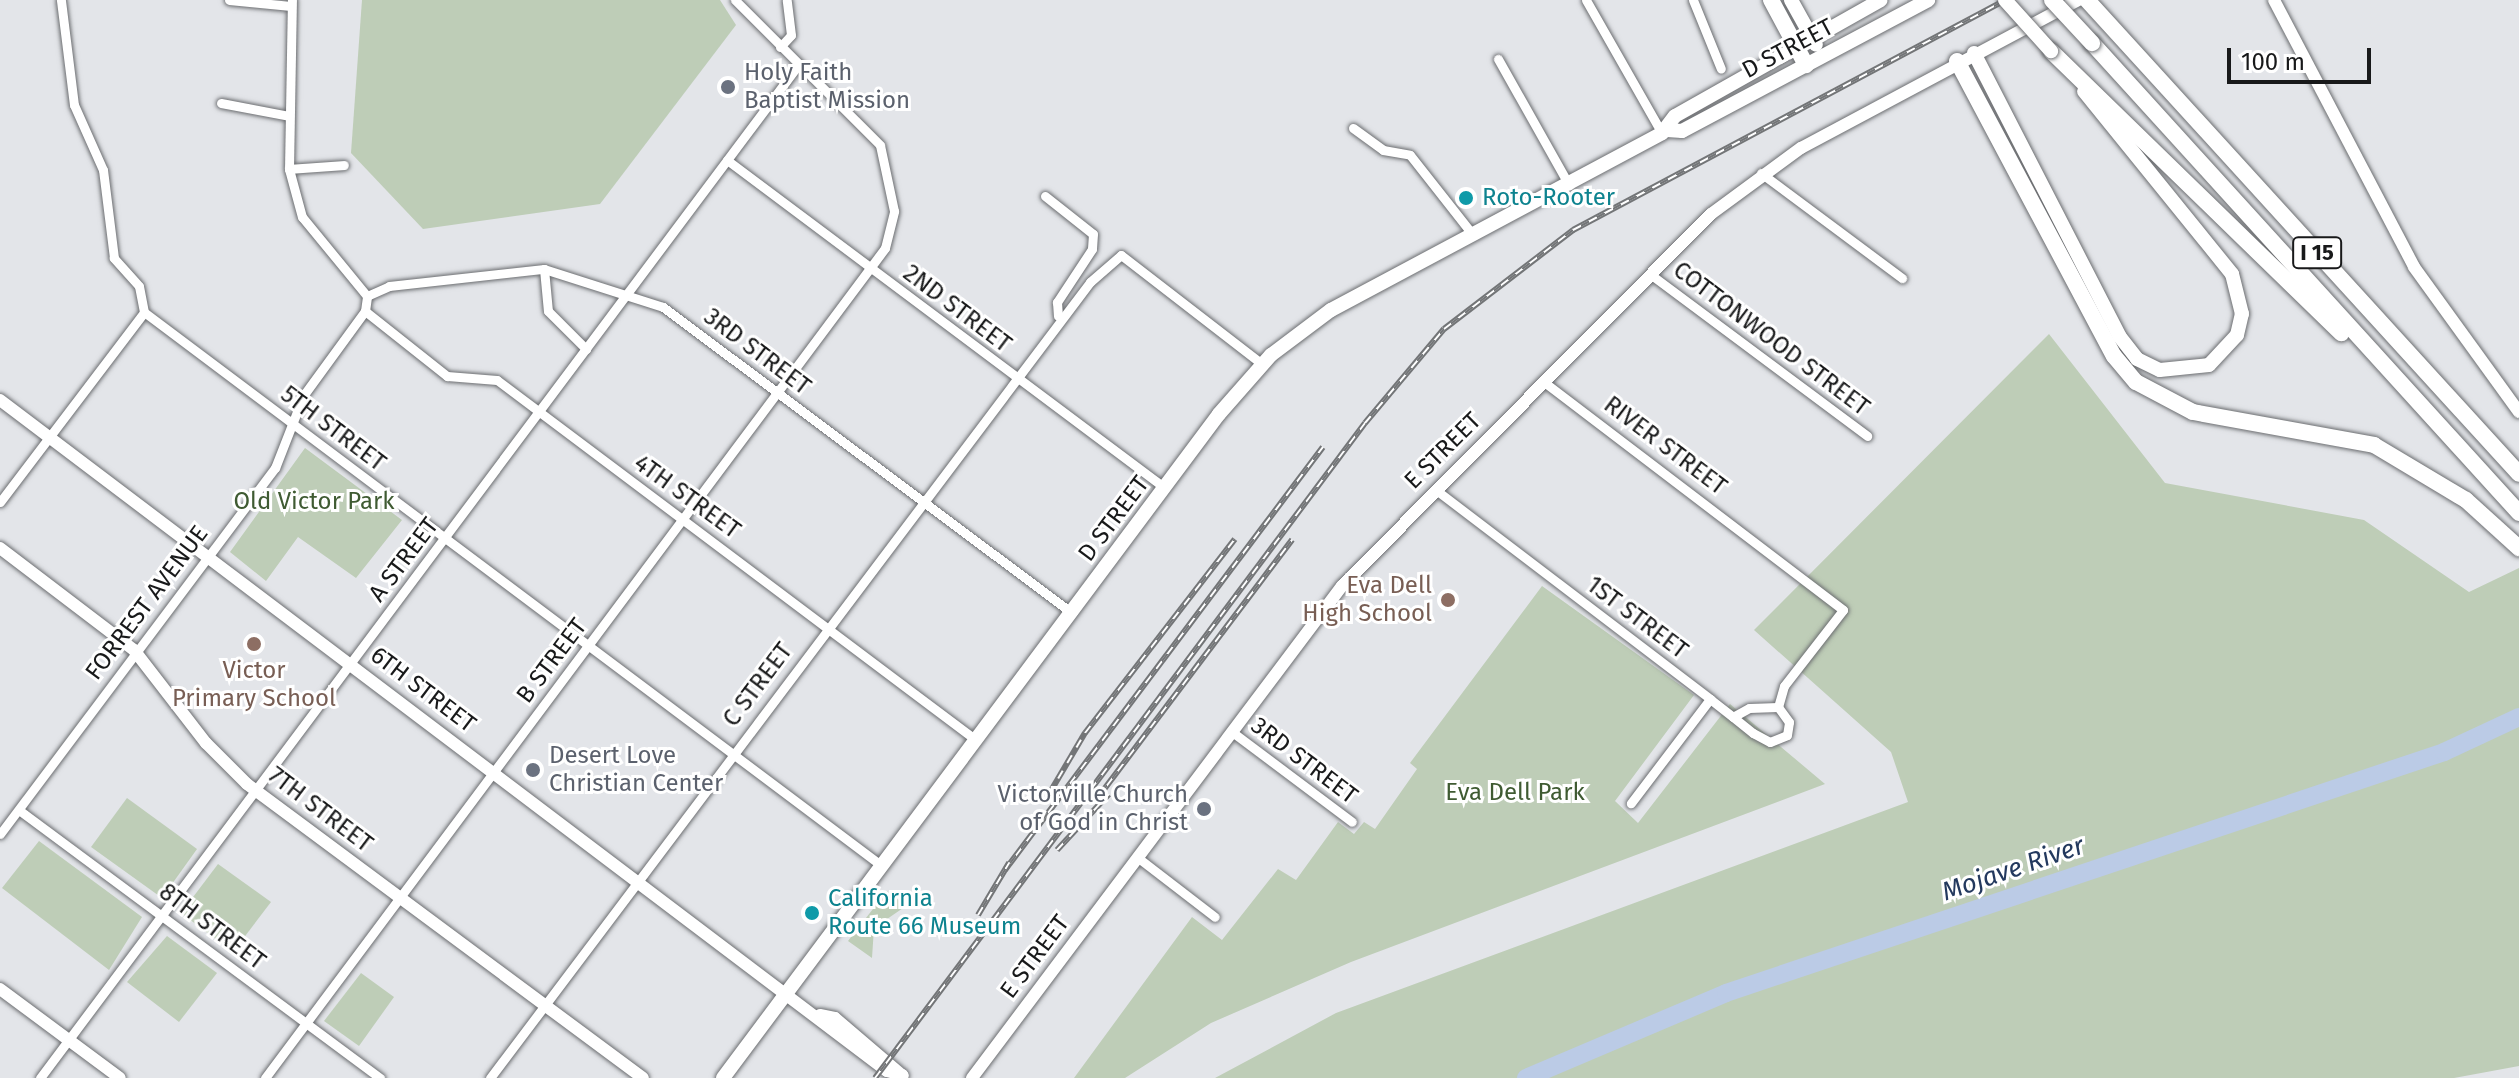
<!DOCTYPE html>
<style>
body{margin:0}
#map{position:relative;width:2519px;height:1078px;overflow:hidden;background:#e3e5e9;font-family:"Fira Sans",sans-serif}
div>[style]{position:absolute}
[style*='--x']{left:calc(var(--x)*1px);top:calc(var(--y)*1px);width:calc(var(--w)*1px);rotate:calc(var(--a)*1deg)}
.green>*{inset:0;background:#becdb7}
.river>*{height:18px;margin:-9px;padding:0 9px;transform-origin:9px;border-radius:9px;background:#bbcbe6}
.roads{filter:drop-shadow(0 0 2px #6b6d70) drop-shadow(0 0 2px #6b6d70)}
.street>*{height:9px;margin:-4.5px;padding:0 4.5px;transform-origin:4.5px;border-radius:4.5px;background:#fff}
.secondary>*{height:12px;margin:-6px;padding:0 6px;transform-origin:6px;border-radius:6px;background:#fff}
.primary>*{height:14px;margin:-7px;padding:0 7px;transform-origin:7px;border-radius:7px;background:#fff}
.highway>*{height:16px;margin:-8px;padding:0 8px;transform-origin:8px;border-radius:8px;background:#fff}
.rail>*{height:6px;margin-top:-3px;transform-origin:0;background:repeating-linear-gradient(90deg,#fff 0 9px,#737577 0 18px);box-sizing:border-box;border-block:2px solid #737577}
.bridges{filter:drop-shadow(0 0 2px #6b6d70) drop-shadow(0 0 2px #6b6d70)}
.primary-bridge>*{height:14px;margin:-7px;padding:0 7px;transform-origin:7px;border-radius:7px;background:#fff}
.highway-bridge>*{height:16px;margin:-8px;padding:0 8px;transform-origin:8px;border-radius:8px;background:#fff}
.dots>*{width:22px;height:22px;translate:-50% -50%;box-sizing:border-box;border:4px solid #fff;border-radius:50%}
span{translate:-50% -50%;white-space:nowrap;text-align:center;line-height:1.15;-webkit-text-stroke:6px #fff;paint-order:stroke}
.shield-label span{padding:2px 6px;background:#fff;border:2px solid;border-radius:6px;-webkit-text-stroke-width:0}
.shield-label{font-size:22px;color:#18191a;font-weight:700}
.street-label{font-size:24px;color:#18191a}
.worship-label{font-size:24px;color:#5b616d}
.left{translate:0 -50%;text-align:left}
.right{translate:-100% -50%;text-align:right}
.culture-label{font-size:24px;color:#0d838f}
.park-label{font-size:24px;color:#3f5b32}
.education-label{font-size:24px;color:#785e54}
.water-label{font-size:26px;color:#23395e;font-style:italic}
.scale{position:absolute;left:2227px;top:48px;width:144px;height:36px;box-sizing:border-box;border:4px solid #18191a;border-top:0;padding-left:10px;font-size:24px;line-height:28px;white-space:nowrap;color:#18191a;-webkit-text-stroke:6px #fff;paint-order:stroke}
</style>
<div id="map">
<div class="green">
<div style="clip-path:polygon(362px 0,720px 0,736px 25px,600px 204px,423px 229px,351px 153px)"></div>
<div style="clip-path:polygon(2049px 334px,2165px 483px,2364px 520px,2469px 592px,2519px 568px,2519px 1066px,2454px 1078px,1215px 1078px,1336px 1013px,1908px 802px,1891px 752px,1754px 630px)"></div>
<div style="clip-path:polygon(305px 448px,402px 520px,356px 578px,298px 537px,266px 581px,230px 552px)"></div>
<div style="clip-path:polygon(1542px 586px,1694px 695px,1615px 801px,1638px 823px,1730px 704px,1825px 784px,1351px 962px,1211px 1023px,1125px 1078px,1074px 1078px,1192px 917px,1222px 940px,1278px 869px,1296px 880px,1338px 822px,1354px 834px,1364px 822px,1375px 829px,1417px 769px,1410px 763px)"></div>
<div style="clip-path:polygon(127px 798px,197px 849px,162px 898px,91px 847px)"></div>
<div style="clip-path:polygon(39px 841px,142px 917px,109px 970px,2px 888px)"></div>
<div style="clip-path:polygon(218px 864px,271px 902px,233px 952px,181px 913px)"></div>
<div style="clip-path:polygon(887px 891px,906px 906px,874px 928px,872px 958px,848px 941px)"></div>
<div style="clip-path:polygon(167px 936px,217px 973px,179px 1022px,127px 982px)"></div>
<div style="clip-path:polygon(361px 973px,394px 997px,359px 1046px,324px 1021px)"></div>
</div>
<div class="river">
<div style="--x:1526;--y:1078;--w:217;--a:-23"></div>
<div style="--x:1726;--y:993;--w:757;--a:-18.55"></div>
<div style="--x:2444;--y:752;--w:83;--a:-25"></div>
</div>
<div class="roads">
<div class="street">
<div style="--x:229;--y:0;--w:62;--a:5.5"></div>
<div style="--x:1586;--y:0;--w:153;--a:60.3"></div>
<div style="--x:1693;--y:0;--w:74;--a:67.9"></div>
<div style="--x:780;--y:47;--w:16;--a:-47"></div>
<div style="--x:791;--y:35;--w:35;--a:-97"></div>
<div style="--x:1498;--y:59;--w:145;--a:60.6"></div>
<div style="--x:221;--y:103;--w:69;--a:10.8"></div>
<div style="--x:1353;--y:128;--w:37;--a:36"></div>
<div style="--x:1383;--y:150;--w:27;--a:10"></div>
<div style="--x:1410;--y:155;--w:102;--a:51.8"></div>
<div style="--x:727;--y:160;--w:547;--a:36.83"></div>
<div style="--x:289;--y:169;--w:55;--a:-4.2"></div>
<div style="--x:1761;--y:173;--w:176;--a:36.7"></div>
<div style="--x:1045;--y:196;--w:61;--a:38.4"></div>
<div style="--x:1093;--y:234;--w:15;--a:94"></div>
<div style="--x:1092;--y:249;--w:64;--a:123.4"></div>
<div style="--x:1057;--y:302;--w:14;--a:86"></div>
<div style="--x:544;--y:269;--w:42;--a:84.6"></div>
<div style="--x:548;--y:311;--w:54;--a:45"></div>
<div style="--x:1650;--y:274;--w:271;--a:36.7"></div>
<div style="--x:367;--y:296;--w:24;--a:-24"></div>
<div style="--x:389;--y:286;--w:156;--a:-6.3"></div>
<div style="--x:544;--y:269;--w:125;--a:17.7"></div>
<div style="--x:663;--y:307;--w:511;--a:36.8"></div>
<div style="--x:365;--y:311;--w:105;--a:38.4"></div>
<div style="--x:447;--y:376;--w:50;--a:4.6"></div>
<div style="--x:497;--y:380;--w:599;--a:36.93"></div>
<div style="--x:144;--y:312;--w:923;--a:36.89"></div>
<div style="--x:1544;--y:382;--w:376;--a:37.3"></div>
<div style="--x:1843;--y:610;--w:96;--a:127.8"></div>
<div style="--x:1784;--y:686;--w:22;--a:106"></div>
<div style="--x:1436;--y:490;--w:345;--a:37.3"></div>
<div style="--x:1710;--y:699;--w:131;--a:127.2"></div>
<div style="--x:0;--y:502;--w:238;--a:-52.8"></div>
<div style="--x:144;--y:312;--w:26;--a:-101"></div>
<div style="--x:139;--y:286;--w:38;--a:-132"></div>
<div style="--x:114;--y:258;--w:89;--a:-97.1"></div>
<div style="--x:103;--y:170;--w:71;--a:-114"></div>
<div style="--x:74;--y:105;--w:106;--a:-97.1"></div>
<div style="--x:1710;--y:699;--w:29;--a:38"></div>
<div style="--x:1733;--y:717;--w:26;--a:39"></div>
<div style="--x:1753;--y:733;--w:19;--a:28"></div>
<div style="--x:1770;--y:742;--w:18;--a:-22"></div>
<div style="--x:1787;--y:735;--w:13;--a:-81"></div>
<div style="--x:1789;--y:722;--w:19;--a:-126"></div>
<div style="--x:1778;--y:707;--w:29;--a:178"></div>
<div style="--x:1749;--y:708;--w:18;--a:151"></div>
<div style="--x:1231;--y:731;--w:151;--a:36.9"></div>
<div style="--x:19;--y:810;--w:450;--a:36.6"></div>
<div style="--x:0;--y:834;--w:458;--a:-53.1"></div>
<div style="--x:275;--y:468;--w:77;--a:-68.7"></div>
<div style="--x:303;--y:396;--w:105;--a:-53.9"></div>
<div style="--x:365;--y:311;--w:15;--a:-82"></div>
<div style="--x:367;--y:296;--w:102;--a:-129.4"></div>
<div style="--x:302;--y:217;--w:50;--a:-105.2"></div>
<div style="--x:289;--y:169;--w:169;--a:-89"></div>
<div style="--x:1137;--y:857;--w:98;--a:37.6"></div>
<div style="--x:40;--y:1078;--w:1265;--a:-53.19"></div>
<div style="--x:265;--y:1078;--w:1036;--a:-53.24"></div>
<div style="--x:885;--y:248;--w:38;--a:-76"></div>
<div style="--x:894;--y:211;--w:67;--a:-102"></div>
<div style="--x:880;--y:145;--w:205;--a:-135"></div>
<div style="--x:490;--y:1078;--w:997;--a:-52.99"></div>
<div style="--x:1090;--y:282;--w:41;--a:-41.1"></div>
<div style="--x:1121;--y:255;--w:178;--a:37.7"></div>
</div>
<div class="secondary">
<div style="--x:2274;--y:0;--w:301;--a:62.3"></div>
<div style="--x:2414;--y:267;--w:179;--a:54.1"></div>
<div style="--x:0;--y:400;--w:1112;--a:37.11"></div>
<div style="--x:887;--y:1071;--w:16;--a:15"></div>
<div style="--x:0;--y:548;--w:168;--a:37.3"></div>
<div style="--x:134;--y:650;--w:118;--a:52.3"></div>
<div style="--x:206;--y:743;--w:58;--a:45"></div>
<div style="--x:247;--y:784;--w:493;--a:36.6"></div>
<div style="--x:0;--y:989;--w:149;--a:36.6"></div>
<div style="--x:820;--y:1015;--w:15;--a:11"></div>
<div style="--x:835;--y:1018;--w:89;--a:40.5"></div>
<div style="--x:972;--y:1078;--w:616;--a:-53.06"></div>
<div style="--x:1342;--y:586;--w:524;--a:-45.23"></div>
<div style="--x:1711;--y:214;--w:112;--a:-36.3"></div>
<div style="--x:1801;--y:148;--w:314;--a:-28.1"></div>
</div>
<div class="primary">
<div style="--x:1791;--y:0;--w:51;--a:60.9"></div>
<div style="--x:1974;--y:53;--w:319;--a:62.8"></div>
<div style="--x:2120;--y:337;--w:28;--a:52"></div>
<div style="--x:2137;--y:359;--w:25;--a:26"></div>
<div style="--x:2160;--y:370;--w:49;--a:-5.8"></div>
<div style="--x:2209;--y:365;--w:41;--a:-47"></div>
<div style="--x:2237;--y:335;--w:22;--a:-77"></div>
<div style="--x:2242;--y:314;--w:41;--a:-104"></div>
<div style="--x:2232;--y:274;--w:235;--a:-129"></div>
<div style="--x:1667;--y:130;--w:15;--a:4"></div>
<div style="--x:1682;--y:131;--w:279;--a:-28"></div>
<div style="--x:723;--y:1078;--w:829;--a:-53.24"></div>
<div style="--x:1219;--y:414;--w:79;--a:-48.6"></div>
<div style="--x:1271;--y:355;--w:75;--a:-36.9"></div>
<div style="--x:1331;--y:310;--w:375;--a:-28.1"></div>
<div style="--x:1662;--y:133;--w:21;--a:-53"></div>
<div style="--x:1675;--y:116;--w:236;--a:-29.4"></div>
</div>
<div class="highway">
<div style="--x:1771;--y:0;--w:74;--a:61.7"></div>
<div style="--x:2087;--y:0;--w:641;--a:47.65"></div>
<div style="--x:2092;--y:43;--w:635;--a:47.74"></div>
<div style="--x:2051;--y:51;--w:405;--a:44.2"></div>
<div style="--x:1957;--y:61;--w:334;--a:62"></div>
<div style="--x:2114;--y:356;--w:34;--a:50"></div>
<div style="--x:2136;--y:382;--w:64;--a:27.8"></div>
<div style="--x:2193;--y:412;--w:184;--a:10.3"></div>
<div style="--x:2374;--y:445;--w:107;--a:30.9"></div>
<div style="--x:2466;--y:500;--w:72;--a:42.2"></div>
</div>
</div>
<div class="rail">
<div style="--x:1049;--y:794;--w:71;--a:-59.5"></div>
<div style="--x:1085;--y:733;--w:245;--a:-52.3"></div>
<div style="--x:1096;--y:800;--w:326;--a:-53"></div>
<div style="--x:1057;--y:850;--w:76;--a:-47.1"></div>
<div style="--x:1005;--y:870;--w:529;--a:-53.07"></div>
<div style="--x:978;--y:915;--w:61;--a:-59.2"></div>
<div style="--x:875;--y:1078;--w:818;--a:-53.2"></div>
<div style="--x:1365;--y:423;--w:123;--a:-50"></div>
<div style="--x:1444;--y:329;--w:163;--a:-37.5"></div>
<div style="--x:1573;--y:230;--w:490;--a:-28"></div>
</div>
<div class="bridges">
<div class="primary-bridge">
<div style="--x:2005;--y:0;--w:69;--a:48"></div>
</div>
<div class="highway-bridge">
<div style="--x:2052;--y:0;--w:59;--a:47.1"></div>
</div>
</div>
<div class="dots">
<div style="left:728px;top:87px;background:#6b7280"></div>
<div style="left:1466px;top:198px;background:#0f9aa8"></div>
<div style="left:1448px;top:600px;background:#8d6e63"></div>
<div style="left:254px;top:644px;background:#8d6e63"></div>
<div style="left:533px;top:770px;background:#6b7280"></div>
<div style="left:1204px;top:809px;background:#6b7280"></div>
<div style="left:812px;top:913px;background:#0f9aa8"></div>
</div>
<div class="shield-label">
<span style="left:2317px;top:253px">I 15</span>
</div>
<div class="street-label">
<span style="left:1788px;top:49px;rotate:-28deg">D STREET</span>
<span style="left:957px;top:309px;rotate:37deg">2ND STREET</span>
<span style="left:1771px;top:339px;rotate:37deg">COTTONWOOD STREET</span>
<span style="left:757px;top:352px;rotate:37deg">3RD STREET</span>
<span style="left:333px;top:429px;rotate:37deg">5TH STREET</span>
<span style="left:1665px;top:446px;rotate:37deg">RIVER STREET</span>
<span style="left:1443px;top:451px;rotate:-45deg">E STREET</span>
<span style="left:687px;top:497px;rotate:36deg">4TH STREET</span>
<span style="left:1114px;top:519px;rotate:-53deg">D STREET</span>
<span style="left:404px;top:560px;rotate:-53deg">A STREET</span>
<span style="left:147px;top:603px;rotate:-53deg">FORREST AVENUE</span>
<span style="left:1637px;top:618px;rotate:37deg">1ST STREET</span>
<span style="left:552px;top:661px;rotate:-53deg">B STREET</span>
<span style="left:758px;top:685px;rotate:-53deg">C STREET</span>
<span style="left:423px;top:690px;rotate:37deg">6TH STREET</span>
<span style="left:1304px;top:761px;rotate:37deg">3RD STREET</span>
<span style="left:320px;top:810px;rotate:37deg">7TH STREET</span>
<span style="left:212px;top:927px;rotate:37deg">8TH STREET</span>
<span style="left:1035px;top:957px;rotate:-53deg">E STREET</span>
</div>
<div class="worship-label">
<span class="left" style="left:744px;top:87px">Holy Faith<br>Baptist Mission</span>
<span class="left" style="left:549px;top:770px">Desert Love<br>Christian Center</span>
<span class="right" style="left:1188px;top:809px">Victorville Church<br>of God in Christ</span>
</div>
<div class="culture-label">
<span class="left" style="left:1482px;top:198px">Roto-Rooter</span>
<span class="left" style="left:828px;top:913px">California<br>Route 66 Museum</span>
</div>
<div class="park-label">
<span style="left:314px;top:502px">Old Victor Park</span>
<span style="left:1515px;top:793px">Eva Dell Park</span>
</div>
<div class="education-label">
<span class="right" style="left:1432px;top:600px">Eva Dell<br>High School</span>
<span style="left:254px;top:685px">Victor<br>Primary School</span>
</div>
<div class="water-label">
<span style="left:2013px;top:869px;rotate:-19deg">Mojave River</span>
</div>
<div class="scale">100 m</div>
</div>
